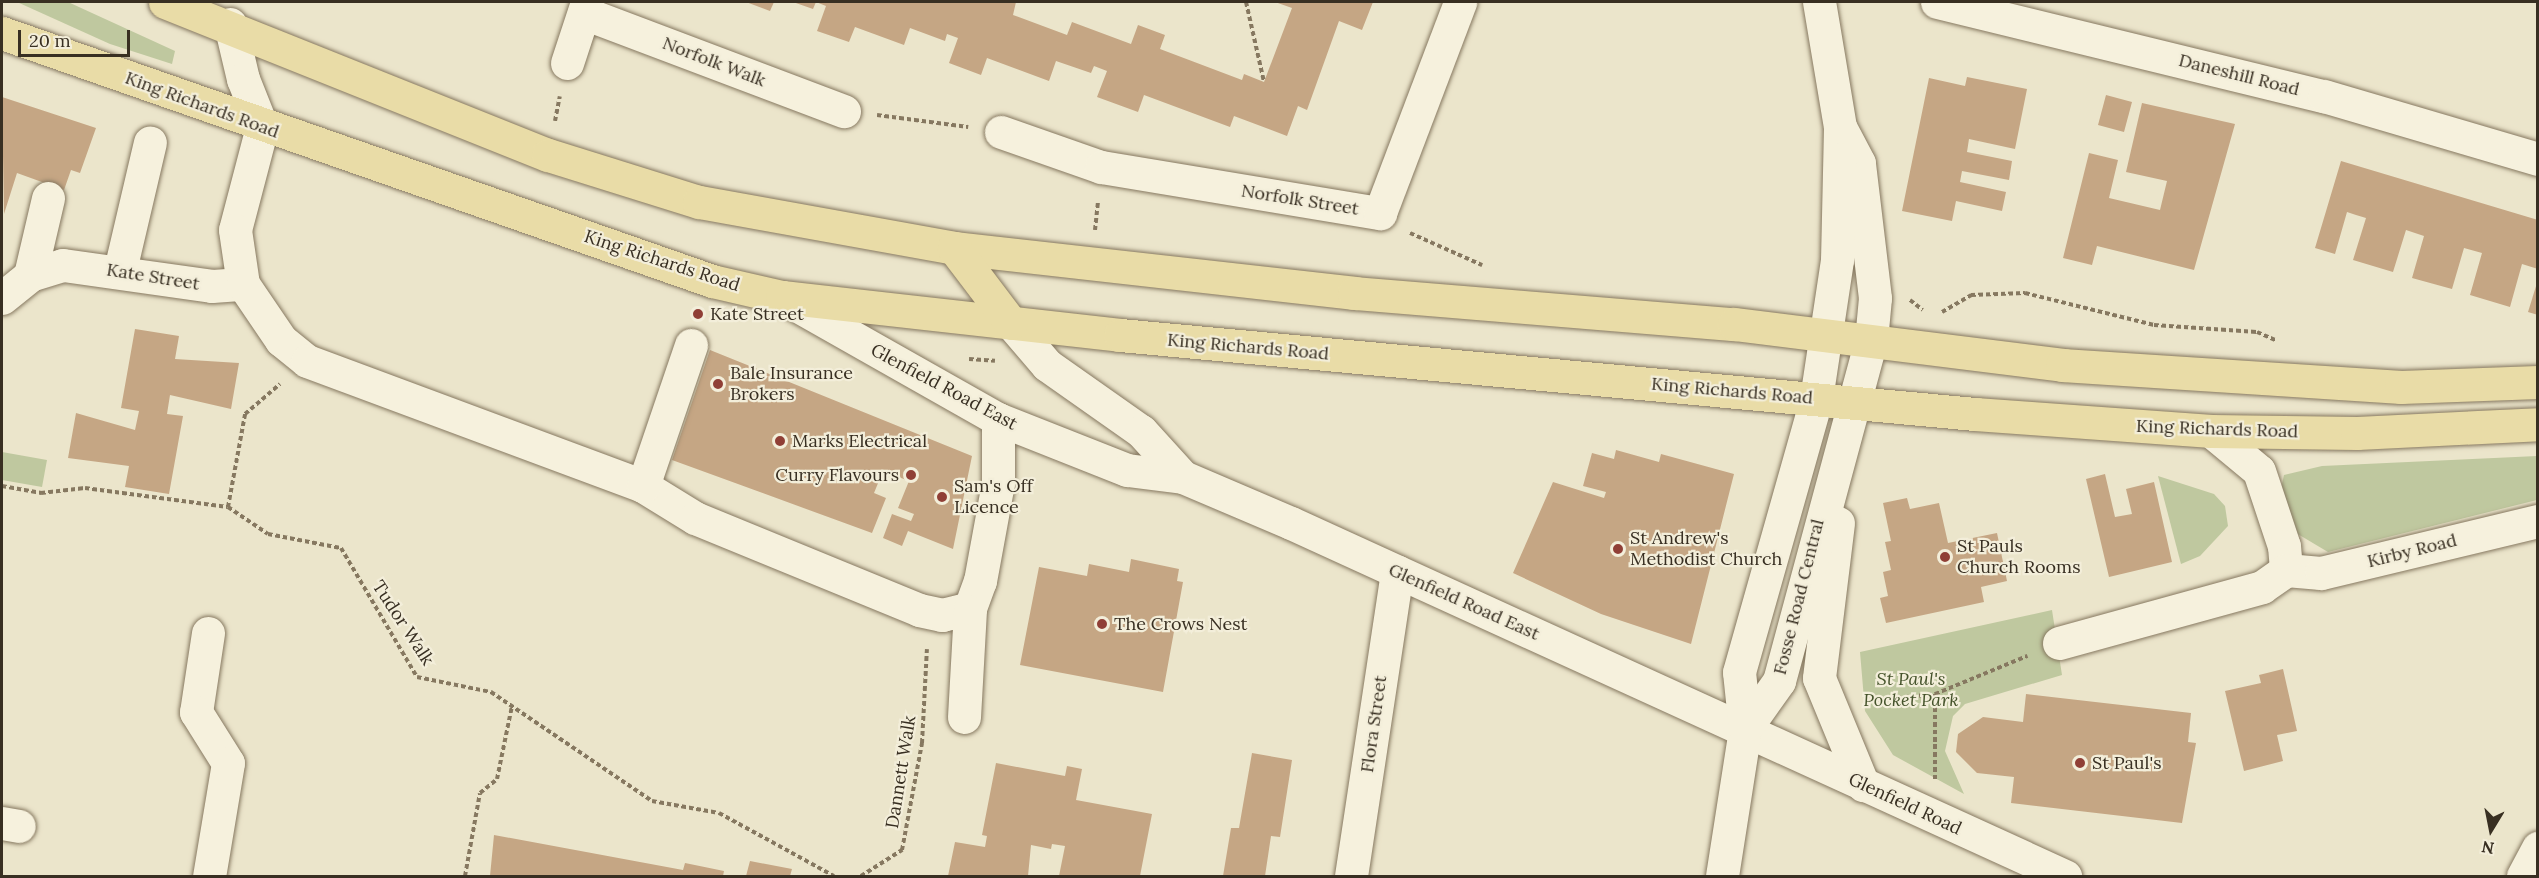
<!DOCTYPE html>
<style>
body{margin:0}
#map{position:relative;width:2539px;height:878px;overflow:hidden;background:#ebe5cb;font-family:Lora,serif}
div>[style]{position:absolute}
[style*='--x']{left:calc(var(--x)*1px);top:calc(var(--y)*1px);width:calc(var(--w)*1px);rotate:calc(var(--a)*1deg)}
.green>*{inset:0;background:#bfc89f}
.building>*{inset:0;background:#c5a684}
.path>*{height:4px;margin-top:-2px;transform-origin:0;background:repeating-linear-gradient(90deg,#867860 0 4.5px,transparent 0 7.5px)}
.roads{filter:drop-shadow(0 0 2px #867860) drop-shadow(0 0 2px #867860)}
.minor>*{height:33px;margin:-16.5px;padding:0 16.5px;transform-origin:16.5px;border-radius:16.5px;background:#f6f1dd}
.major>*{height:33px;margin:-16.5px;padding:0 16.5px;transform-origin:16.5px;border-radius:16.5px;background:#e9dca7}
.dots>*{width:16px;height:16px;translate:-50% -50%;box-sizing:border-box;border:3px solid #f3eeda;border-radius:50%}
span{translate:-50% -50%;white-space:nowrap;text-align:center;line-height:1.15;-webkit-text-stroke:4.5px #f3eeda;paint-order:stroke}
.street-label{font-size:18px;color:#382f22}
.poi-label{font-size:18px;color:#382f22}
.left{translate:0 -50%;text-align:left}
.right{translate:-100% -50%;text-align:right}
.park-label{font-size:18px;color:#45532b;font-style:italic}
.frame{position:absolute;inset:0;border:3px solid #382f22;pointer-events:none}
.north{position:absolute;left:2461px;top:800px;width:60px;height:60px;-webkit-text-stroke:4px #f3eeda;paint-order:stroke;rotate:190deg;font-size:16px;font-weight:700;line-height:24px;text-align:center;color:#382f22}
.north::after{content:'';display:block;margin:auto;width:21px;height:27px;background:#382f22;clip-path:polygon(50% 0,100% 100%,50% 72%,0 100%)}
.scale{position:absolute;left:18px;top:30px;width:112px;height:27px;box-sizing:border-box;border:3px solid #382f22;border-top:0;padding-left:8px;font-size:18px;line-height:21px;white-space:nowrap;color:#382f22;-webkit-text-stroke:4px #f3eeda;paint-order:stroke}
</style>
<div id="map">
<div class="green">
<div style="clip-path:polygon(17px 2px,68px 2px,175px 51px,172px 64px,110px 44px)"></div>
<div style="clip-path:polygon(2px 452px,47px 460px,42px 487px,2px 480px)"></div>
<div style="clip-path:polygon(2537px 456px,2537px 500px,2328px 552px,2296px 533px,2278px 502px,2284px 475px,2322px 466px)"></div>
<div style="clip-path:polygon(2158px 476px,2214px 494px,2225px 506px,2228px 526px,2200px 556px,2181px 564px)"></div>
<div style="clip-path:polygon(2052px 610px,2062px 675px,1965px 704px,1953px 716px,1945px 751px,1964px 794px,1893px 755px,1865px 711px,1860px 652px)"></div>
</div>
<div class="building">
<div style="clip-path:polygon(746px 2px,774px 2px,770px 11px)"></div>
<div style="clip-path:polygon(793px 2px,1016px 2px,1013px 15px,1067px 35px,1072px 22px,1131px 44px,1138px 25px,1165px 35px,1160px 49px,1242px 80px,1244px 74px,1264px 82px,1292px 8px,1275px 2px,1373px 2px,1362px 30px,1339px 21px,1307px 110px,1298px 106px,1287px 136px,1234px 116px,1230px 127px,1144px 95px,1138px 112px,1097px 97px,1107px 71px,1094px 66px,1091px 73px,1056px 61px,1049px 81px,987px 58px,981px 75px,949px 63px,958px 38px,947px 34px,945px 41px,910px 28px,904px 45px,855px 27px,849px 42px,817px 31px,826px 6px,816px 2px,813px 9px)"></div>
<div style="clip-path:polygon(1967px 77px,2027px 89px,2015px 149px,1969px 139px,1967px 152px,2012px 161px,2009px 180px,1962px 171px,1960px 182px,2006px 192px,2002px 211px,1956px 201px,1952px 221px,1902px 211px,1929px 78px,1965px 86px)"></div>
<div style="clip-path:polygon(2106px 95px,2132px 102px,2124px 132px,2098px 125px)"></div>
<div style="clip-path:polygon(2px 97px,96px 128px,80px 173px,71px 170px,64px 190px,17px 173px,4px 214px)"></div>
<div style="clip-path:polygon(2142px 103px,2235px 124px,2194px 270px,2097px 246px,2092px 265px,2063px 258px,2089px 153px,2118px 160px,2109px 198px,2160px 210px,2167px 181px,2126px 172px)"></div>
<div style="clip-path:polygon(2341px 161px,2538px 220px,2538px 269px,2522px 264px,2510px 307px,2470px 295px,2482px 253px,2464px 248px,2452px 289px,2412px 278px,2424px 236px,2406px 230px,2393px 272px,2353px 260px,2366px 218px,2356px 215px,2347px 212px,2335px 254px,2315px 248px)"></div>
<div style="clip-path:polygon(2537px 283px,2538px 283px,2538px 315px,2528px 312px)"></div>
<div style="clip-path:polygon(135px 329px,179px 336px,175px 359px,239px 363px,231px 409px,170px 395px,167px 414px,183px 416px,169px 494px,125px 487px,129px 466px,68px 458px,76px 413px,135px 430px,139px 411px,121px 408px)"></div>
<div style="clip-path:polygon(710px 350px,972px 456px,953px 549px,908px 531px,902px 546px,883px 538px,892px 514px,911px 521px,914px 514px,898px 508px,909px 481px,883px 471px,874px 493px,886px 498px,872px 533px,672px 460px)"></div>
<div style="clip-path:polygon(1616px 450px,1659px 462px,1661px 454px,1734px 474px,1691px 644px,1601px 614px,1513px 573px,1553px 482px,1604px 498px,1606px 492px,1583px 486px,1592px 453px,1614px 459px)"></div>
<div style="clip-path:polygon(2105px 474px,2115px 517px,2132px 514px,2126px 489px,2154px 482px,2172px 562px,2109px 577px,2086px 479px)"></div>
<div style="clip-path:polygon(1907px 498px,1910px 509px,1939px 503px,1948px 543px,1997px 533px,2007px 581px,1981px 587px,1984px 602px,1886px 623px,1880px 598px,1888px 596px,1883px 572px,1891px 570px,1885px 542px,1891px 541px,1883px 503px)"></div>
<div style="clip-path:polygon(1131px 559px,1179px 569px,1177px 581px,1183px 582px,1163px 692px,1020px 665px,1039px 567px,1087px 576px,1089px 564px,1129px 572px)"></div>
<div style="clip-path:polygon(2283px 669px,2297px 731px,2277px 735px,2283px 761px,2244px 771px,2225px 691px,2261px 683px,2259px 675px)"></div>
<div style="clip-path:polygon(2026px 694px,2191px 713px,2188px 742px,2196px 743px,2182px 823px,2011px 803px,2014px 777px,1977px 773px,1956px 752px,1958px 734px,1983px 717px,2023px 722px)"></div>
<div style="clip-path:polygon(1252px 753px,1292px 760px,1280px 837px,1271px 836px,1265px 876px,1223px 876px,1231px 828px,1239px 828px)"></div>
<div style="clip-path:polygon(996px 763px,1065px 776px,1067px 766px,1082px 769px,1076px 800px,1152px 814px,1140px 876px,1059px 876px,1065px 846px,1052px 844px,1051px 849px,1031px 845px,1028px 876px,948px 876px,955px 842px,985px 847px,987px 836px,982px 835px)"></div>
<div style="clip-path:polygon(494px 835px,683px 870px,685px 863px,724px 871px,723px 876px,490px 876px)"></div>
<div style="clip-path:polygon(750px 861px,792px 869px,790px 876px,746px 876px)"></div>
</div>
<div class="path">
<div style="--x:1246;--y:2;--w:82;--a:77.3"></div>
<div style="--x:877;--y:115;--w:92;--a:7.5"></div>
<div style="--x:555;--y:121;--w:25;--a:-79"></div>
<div style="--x:1095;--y:230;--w:29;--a:-84"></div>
<div style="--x:1410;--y:233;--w:79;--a:24"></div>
<div style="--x:1910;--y:300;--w:16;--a:38"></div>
<div style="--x:1942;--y:312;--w:34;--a:-30"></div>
<div style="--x:1971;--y:295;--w:54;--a:-2.1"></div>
<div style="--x:2025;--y:293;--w:133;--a:13.9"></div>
<div style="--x:2154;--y:325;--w:103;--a:3.9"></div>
<div style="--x:2257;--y:332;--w:22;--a:24"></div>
<div style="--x:969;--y:359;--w:26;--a:4"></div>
<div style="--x:2;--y:486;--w:40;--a:10"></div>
<div style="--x:41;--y:493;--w:44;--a:-6.5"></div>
<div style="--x:85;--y:488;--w:144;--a:7.6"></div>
<div style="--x:228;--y:507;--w:48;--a:34"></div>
<div style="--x:268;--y:534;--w:74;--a:10.9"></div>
<div style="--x:341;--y:548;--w:150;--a:59.5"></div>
<div style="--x:417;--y:677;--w:76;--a:11.5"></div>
<div style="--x:491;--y:692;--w:194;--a:34.1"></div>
<div style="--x:652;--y:801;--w:68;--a:10.2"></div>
<div style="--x:719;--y:813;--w:131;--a:28.7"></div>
<div style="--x:228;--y:507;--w:95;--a:-79.6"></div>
<div style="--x:245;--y:414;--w:46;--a:-40.6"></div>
<div style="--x:1867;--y:701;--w:68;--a:-5.9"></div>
<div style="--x:1935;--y:779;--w:85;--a:-90"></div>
<div style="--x:1935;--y:694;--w:100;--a:-22.4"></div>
<div style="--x:465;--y:876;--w:84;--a:-79.8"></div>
<div style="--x:480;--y:793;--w:22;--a:-39"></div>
<div style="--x:497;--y:779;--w:75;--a:-78.4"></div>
<div style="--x:861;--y:876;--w:49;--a:-32.4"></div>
<div style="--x:902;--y:850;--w:109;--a:-79.4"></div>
<div style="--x:922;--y:743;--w:94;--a:-87"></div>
</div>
<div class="roads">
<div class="minor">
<div style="--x:1937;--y:2;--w:398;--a:13.7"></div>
<div style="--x:2324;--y:96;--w:223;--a:16.4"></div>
<div style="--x:584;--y:13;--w:278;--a:20.7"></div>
<div style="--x:230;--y:24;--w:57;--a:76.7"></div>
<div style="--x:243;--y:79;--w:52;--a:68.4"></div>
<div style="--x:262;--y:127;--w:106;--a:104.7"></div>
<div style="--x:235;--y:230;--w:55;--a:81.6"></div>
<div style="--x:567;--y:63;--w:64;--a:-71.8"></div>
<div style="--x:1001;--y:132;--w:106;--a:19.3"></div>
<div style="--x:1101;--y:167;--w:283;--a:9.4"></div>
<div style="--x:1380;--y:213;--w:226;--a:-69.2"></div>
<div style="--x:120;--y:270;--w:131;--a:-76.8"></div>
<div style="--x:30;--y:275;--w:79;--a:-76.8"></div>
<div style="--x:782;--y:297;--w:248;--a:29.5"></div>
<div style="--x:998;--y:419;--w:139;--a:21.6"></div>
<div style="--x:1127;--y:470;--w:56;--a:7.1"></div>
<div style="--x:1183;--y:477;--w:117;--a:23.1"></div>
<div style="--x:1291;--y:523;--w:851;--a:24.52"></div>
<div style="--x:2;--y:298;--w:36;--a:-39"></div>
<div style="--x:30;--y:275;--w:34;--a:-17"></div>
<div style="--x:63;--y:265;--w:150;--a:8"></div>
<div style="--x:212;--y:286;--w:31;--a:-4"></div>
<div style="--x:243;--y:284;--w:68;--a:55.8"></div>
<div style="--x:281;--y:340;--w:33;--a:39"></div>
<div style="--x:307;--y:361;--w:358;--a:20.4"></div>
<div style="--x:643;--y:486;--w:61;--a:31.6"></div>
<div style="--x:695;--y:518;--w:242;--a:22.3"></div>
<div style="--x:919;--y:610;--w:24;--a:12"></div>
<div style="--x:942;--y:615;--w:29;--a:-14"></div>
<div style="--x:1011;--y:323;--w:55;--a:49.4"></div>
<div style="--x:1047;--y:365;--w:115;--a:35.1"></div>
<div style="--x:1141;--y:431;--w:62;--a:47.6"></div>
<div style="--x:2211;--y:431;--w:62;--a:39.8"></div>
<div style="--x:2259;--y:471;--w:79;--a:71.6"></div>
<div style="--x:2284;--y:546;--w:24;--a:85"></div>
<div style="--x:643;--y:486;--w:149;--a:-71.2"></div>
<div style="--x:1838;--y:523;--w:156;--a:97"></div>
<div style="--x:1819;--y:678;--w:116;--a:67.6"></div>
<div style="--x:208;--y:633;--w:80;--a:98.6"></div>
<div style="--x:196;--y:712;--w:60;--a:57.9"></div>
<div style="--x:228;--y:763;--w:115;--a:99.5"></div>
<div style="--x:2059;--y:643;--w:211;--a:-15.4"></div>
<div style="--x:2262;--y:587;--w:29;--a:-35"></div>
<div style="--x:2286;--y:570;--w:35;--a:5"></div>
<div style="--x:2321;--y:573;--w:223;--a:-13.5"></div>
<div style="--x:964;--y:717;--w:109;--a:-86.8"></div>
<div style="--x:970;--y:608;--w:29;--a:-70"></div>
<div style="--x:980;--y:581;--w:100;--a:-79.6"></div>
<div style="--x:998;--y:483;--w:64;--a:-90"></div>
<div style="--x:1745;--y:729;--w:59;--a:-54.7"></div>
<div style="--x:1779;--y:681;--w:353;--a:-74.9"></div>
<div style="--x:1871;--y:340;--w:42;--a:-84.6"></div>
<div style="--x:1875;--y:298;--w:136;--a:-96.8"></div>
<div style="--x:1859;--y:163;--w:41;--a:-117.8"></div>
<div style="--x:2;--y:823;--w:17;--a:10"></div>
<div style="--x:1351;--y:876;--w:308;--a:-81.4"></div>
<div style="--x:1722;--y:876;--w:149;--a:-81.1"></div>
<div style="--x:1745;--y:729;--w:57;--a:-96"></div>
<div style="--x:1739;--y:672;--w:284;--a:-74.2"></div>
<div style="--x:1816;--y:399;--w:141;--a:-81.4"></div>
<div style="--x:1837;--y:260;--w:133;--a:-88.7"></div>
<div style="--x:1840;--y:127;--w:127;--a:-99.5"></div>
<div style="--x:2523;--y:876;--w:32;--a:-62"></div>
</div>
<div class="major">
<div style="--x:165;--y:2;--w:412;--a:21.8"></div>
<div style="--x:548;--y:155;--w:158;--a:17.3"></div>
<div style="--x:699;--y:202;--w:259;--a:10.2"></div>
<div style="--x:954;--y:248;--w:403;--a:6.4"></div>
<div style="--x:1354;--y:293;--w:381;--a:4.7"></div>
<div style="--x:1734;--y:324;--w:331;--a:7.1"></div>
<div style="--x:2062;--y:365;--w:340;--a:3.7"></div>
<div style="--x:2401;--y:387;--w:137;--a:-2.1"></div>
<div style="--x:2;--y:33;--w:752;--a:19.25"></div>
<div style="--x:712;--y:281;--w:72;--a:12.9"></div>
<div style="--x:782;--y:297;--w:340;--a:6.4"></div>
<div style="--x:1120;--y:335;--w:859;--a:5.28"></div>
<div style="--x:1975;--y:414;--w:237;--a:4.1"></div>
<div style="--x:2211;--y:431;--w:146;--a:0.8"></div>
<div style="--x:2357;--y:433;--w:181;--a:-2.8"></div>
<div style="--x:954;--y:248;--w:94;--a:52.8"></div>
</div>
</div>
<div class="dots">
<div style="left:698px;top:314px;background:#903f36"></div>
<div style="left:718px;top:384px;background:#903f36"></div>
<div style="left:780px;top:441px;background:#903f36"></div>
<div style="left:911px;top:475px;background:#903f36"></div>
<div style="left:942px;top:497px;background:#903f36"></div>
<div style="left:1618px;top:549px;background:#903f36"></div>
<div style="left:1945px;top:557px;background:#903f36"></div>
<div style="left:1102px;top:624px;background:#903f36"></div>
<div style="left:2080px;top:763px;background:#903f36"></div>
</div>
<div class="street-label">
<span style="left:714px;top:62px;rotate:21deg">Norfolk Walk</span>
<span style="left:2239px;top:75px;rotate:14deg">Daneshill Road</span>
<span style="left:202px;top:105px;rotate:20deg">King Richards Road</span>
<span style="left:1300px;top:200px;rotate:9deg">Norfolk Street</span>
<span style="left:662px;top:261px;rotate:18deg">King Richards Road</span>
<span style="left:153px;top:277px;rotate:9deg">Kate Street</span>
<span style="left:1248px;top:347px;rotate:5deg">King Richards Road</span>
<span style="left:944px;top:387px;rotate:28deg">Glenfield Road East</span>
<span style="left:1732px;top:391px;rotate:5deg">King Richards Road</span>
<span style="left:2217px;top:429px;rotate:2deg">King Richards Road</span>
<span style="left:2412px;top:551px;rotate:-14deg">Kirby Road</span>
<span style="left:1799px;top:597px;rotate:-76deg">Fosse Road Central</span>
<span style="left:1464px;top:602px;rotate:24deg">Glenfield Road East</span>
<span style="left:403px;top:623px;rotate:57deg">Tudor Walk</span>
<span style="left:1374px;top:724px;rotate:-82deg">Flora Street</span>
<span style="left:901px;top:772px;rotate:-81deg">Dannett Walk</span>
<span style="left:1905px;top:804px;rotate:25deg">Glenfield Road</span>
</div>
<div class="poi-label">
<span class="left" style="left:710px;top:314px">Kate Street</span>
<span class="left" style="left:730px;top:384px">Bale Insurance<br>Brokers</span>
<span class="left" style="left:792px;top:441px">Marks Electrical</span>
<span class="right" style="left:899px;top:475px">Curry Flavours</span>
<span class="left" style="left:954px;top:497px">Sam's Off<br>Licence</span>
<span class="left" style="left:1630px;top:549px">St Andrew's<br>Methodist Church</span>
<span class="left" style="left:1957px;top:557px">St Pauls<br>Church Rooms</span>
<span class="left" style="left:1114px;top:624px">The Crows Nest</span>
<span class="left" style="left:2092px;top:763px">St Paul's</span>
</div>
<div class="park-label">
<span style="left:1911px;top:690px">St Paul's<br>Pocket Park</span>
</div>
<div class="frame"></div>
<div class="north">N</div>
<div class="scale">20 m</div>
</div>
